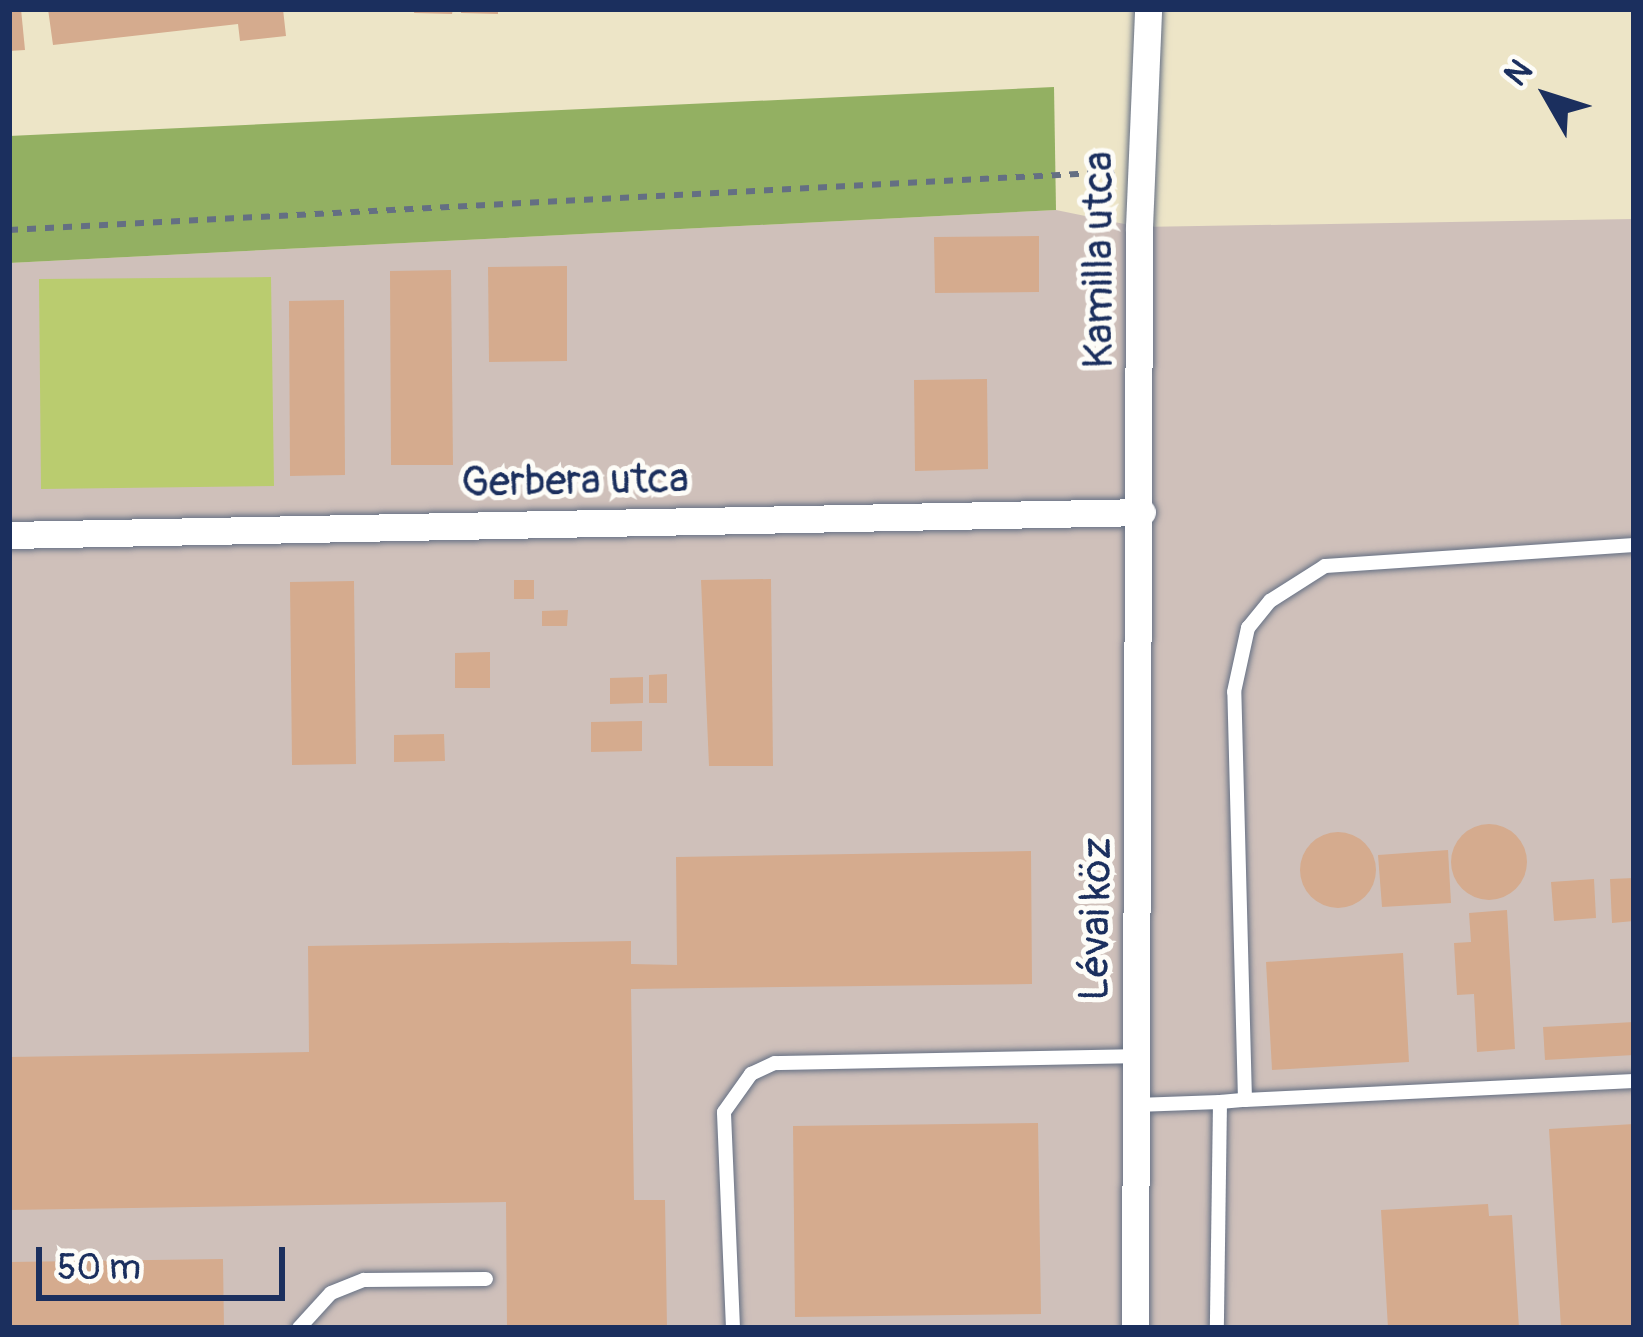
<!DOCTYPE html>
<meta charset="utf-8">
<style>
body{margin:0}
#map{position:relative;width:1643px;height:1337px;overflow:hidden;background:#ede5c7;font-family:Pangolin,sans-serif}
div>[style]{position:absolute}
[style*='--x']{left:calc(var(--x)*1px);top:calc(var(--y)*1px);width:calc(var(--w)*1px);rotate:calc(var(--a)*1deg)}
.industrial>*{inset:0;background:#cfc0ba}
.green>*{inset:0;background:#bacc6f}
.forest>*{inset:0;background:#93b062}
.building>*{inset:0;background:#d5ab8e}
.round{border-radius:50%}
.path>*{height:6px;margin-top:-3px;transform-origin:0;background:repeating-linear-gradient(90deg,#646f83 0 9px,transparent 0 18px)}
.roads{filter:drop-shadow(0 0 3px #646f83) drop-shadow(0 0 3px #646f83)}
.service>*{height:14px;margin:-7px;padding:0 7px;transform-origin:7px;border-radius:7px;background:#fff}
.minor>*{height:27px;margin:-13.5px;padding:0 13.5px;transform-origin:13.5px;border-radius:13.5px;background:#fff}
span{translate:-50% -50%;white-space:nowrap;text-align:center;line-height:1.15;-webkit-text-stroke:10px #fdfcf7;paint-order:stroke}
.street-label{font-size:42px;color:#1b2f5e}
.frame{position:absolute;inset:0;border:12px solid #1b2f5e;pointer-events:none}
.north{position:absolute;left:1487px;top:36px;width:120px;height:120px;-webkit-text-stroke:9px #fdfcf7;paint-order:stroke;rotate:309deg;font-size:33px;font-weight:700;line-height:48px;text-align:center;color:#1b2f5e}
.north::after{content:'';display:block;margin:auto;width:42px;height:54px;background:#1b2f5e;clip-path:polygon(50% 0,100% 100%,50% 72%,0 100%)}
.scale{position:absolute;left:36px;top:1247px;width:249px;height:54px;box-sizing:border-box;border:6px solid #1b2f5e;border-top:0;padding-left:15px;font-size:36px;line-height:42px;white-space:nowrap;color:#1b2f5e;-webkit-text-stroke:9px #fdfcf7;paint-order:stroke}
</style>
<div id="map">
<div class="industrial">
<div style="clip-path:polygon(1056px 210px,1139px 227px,1634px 219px,1634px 1328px,9px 1328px,9px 263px)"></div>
</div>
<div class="green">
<div style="clip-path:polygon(271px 277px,274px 486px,41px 489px,39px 279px)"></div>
</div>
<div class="forest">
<div style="clip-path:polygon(1054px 87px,1056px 210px,9px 263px,9px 136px)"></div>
</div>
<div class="building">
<div style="clip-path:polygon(9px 9px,21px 9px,25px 50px,9px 51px)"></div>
<div style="clip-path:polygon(48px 9px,283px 9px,286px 36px,240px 41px,238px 24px,53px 45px)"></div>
<div style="clip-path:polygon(415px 9px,453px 9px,452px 14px,414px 13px)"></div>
<div style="clip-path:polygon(461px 9px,498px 9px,498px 14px,461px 13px)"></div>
<div style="clip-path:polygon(1039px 236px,1039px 292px,935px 293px,934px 237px)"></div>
<div style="clip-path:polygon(567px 266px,567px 361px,489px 362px,488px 267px)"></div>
<div style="clip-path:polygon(451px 270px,453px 465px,391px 465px,390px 271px)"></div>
<div style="clip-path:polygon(344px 300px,345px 475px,290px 476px,289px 301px)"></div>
<div style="clip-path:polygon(987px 379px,988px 469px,915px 471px,914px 380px)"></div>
<div style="clip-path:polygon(771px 579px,773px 766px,709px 766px,701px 580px)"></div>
<div style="clip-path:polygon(514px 580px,534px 580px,534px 599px,514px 599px)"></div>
<div style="clip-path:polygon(354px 581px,356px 764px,292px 765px,290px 582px)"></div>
<div style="clip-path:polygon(568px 610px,567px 626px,542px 626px,542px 611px)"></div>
<div style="clip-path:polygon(490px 652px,490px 688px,455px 688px,455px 653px)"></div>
<div style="clip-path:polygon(667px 674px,667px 703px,649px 703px,649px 675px)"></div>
<div style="clip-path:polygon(643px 677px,643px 703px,610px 704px,610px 678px)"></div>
<div style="clip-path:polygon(642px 721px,642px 751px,591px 752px,591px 722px)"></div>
<div style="clip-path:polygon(444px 734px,445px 761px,394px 762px,394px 735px)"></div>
<div class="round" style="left:1451px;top:824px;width:76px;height:76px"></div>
<div class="round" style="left:1300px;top:832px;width:76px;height:76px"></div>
<div style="clip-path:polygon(1448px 850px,1451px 903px,1382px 907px,1378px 855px)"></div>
<div style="clip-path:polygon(1031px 851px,1032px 984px,631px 989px,634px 1200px,665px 1200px,667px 1328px,507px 1328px,506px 1202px,9px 1210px,9px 1057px,309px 1052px,308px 946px,631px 941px,631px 964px,677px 965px,676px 857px)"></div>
<div style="clip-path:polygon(1634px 878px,1634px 921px,1612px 923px,1610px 879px)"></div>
<div style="clip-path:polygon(1594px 879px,1596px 918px,1554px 921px,1551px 882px)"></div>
<div style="clip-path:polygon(1507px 910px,1515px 1049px,1477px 1052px,1474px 994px,1457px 995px,1454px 943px,1471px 942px,1469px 913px)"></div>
<div style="clip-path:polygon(1403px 953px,1409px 1062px,1272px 1070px,1266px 962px)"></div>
<div style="clip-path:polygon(1634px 1022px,1634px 1055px,1545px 1060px,1543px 1027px)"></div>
<div style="clip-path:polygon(1038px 1123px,1041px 1314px,795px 1317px,793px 1126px)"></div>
<div style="clip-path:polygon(1634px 1124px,1634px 1328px,1561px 1328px,1549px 1129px)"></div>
<div style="clip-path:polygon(1488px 1204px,1489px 1216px,1512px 1215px,1519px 1328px,1388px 1328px,1381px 1210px)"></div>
<div style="clip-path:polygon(223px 1259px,224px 1328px,9px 1328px,9px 1262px)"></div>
</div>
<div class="path">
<div style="--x:9;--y:230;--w:1107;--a:-3"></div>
</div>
<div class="roads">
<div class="service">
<div style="--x:1245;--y:1100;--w:389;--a:-2.8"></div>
<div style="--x:1220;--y:1102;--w:25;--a:-5"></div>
<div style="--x:1245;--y:1100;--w:408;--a:-91.5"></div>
<div style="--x:1234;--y:692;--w:66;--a:-77.7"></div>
<div style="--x:1248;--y:628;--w:35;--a:-51"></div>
<div style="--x:1270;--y:601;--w:65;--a:-32.5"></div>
<div style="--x:1325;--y:566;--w:310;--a:-3.9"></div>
<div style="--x:1136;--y:1105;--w:84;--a:-2"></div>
<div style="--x:1220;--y:1102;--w:226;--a:90.8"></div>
<div style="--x:299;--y:1328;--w:47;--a:-47.6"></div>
<div style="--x:331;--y:1293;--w:35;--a:-22"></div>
<div style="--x:364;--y:1280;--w:122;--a:-0.5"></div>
<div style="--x:733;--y:1328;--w:216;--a:-92.4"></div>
<div style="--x:724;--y:1112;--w:47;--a:-54.6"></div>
<div style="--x:751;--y:1074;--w:26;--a:-25"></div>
<div style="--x:775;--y:1063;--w:361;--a:-1.1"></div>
</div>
<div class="minor">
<div style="--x:9;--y:535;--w:1133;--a:-1.16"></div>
<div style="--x:1135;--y:1328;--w:1101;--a:-89.79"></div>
<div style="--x:1139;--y:227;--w:218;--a:-87.6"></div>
</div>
</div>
<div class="street-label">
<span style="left:1099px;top:260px;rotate:-90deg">Kamilla utca</span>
<span style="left:575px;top:481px;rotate:-1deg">Gerbera utca</span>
<span style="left:1096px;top:919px;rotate:-89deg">Lévai köz</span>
</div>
<div class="frame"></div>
<div class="north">N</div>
<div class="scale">50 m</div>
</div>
